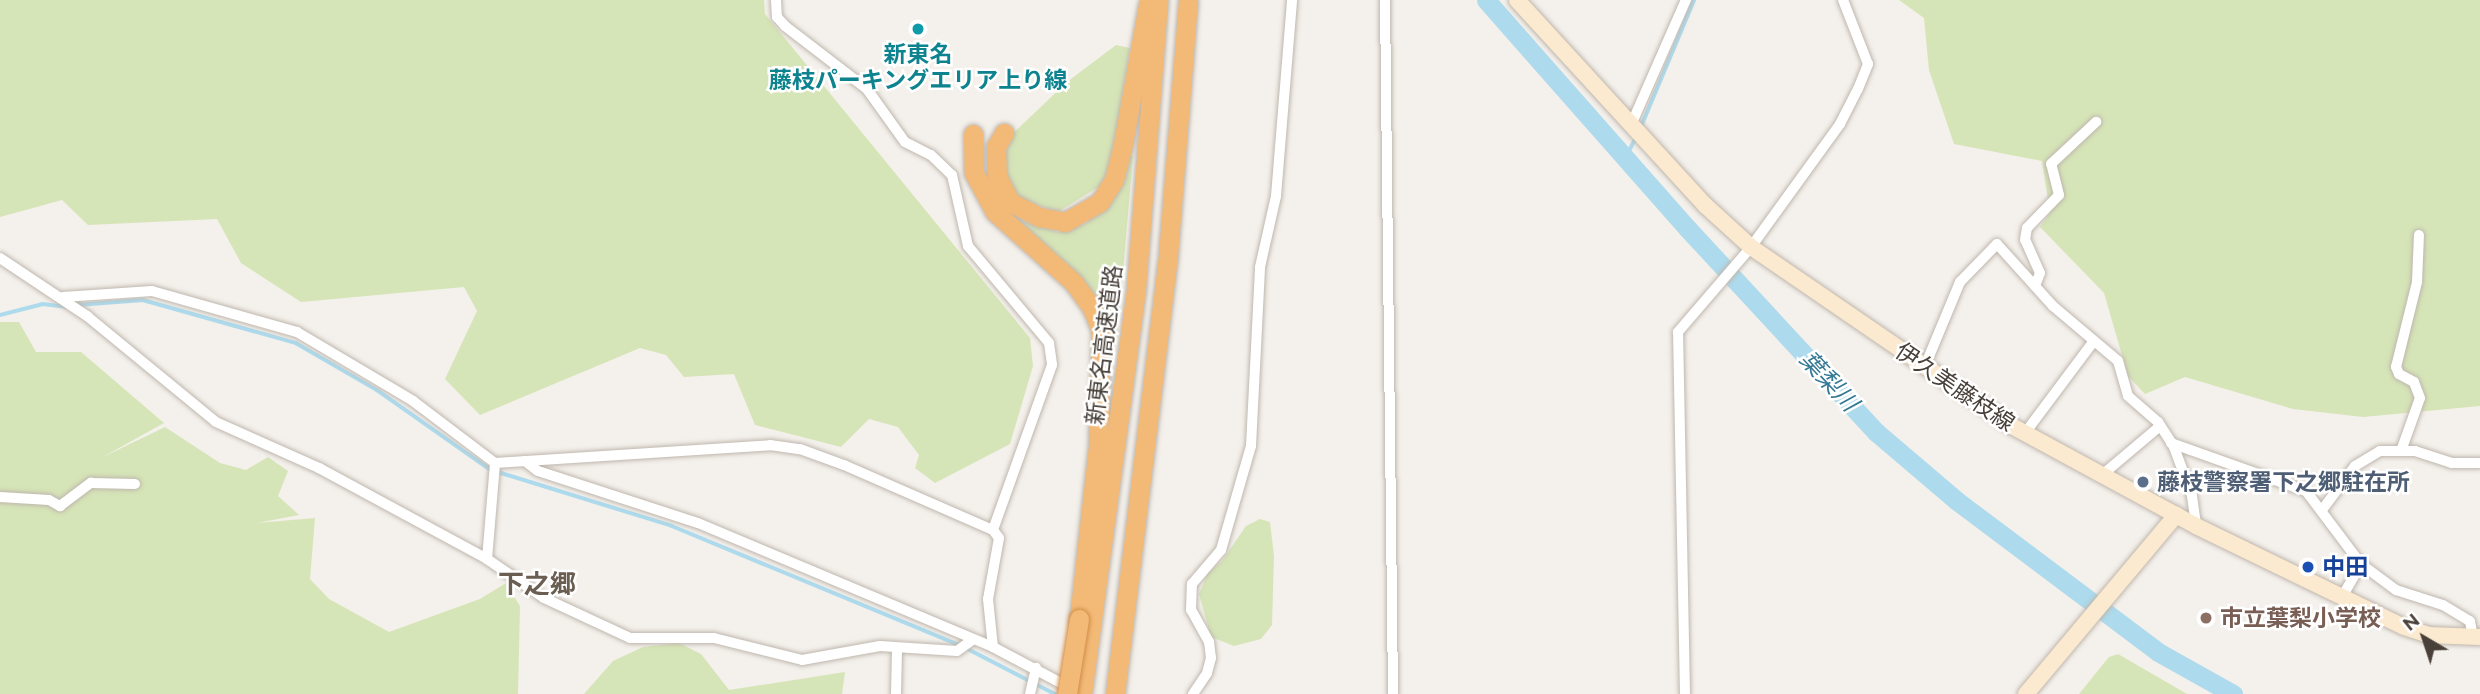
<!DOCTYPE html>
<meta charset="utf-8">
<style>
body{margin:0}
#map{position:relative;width:2480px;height:694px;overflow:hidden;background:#f4f0eb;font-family:Raleway,"Noto Sans JP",sans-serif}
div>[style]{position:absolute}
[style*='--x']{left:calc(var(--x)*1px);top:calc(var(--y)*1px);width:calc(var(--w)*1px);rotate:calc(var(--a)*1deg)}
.green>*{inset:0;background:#d6e5b7}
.stream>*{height:3.5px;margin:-1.75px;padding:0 1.75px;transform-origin:1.75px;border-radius:1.75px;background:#addaec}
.river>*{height:19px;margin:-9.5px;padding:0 9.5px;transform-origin:9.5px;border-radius:9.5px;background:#addaec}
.roads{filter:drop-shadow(0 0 2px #bfb7ae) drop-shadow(0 0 2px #bfb7ae)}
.street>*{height:10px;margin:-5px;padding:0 5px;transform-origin:5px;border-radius:5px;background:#fff}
.secondary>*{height:16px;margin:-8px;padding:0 8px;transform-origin:8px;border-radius:8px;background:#fbeacf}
.highway>*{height:19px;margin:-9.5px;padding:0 9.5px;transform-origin:9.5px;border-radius:9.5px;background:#f3ba77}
.bridges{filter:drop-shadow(0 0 2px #d28d47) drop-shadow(0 0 2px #d28d47)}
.highway-bridge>*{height:19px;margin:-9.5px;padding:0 9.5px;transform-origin:9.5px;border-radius:9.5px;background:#f3ba77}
.dots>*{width:19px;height:19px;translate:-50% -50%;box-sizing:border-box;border:4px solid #fff;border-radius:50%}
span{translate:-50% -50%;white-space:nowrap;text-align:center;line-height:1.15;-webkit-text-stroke:5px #fff;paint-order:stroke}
.culture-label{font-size:23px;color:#0d838f;font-weight:700}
.street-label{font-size:23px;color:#484039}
.service-label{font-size:23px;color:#4e5e75;font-weight:700}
.left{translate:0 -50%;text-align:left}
.transit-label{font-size:23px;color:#164399;font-weight:700}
.education-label{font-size:23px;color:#785e54;font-weight:700}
.water-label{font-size:24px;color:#347996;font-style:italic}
.quarter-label{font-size:26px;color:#6a5d51;font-weight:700}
.north{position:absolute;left:2389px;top:603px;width:70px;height:70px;-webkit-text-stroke:5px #fff;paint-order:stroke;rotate:321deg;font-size:19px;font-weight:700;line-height:28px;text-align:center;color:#484039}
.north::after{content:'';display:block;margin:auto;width:24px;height:32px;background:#484039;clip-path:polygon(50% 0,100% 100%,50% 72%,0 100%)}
</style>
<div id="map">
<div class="green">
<div style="clip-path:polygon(0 0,764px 0,765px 14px,1030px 338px,1033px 366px,1010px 444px,935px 483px,915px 468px,919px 455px,898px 427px,869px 419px,841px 447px,755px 425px,734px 374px,684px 377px,666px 355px,640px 348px,480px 415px,445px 379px,477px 311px,464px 287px,301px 302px,241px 263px,217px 219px,88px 225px,62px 200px,0 217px)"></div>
<div style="clip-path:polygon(1899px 0,2480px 0,2480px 406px,2363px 417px,2293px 409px,2185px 377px,2145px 394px,2128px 376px,2104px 293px,2040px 227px,2050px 213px,2042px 161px,1954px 144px,1929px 70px,1924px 18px)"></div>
<div style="clip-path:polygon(1116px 45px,1130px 48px,1111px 165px,1100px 186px,1058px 212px,1017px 198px,1005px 174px,1006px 140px,1067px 82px)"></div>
<div style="clip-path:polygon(1129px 156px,1133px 156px,1117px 341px,1110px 340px,1094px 294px,1081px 278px,1015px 219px,1058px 232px,1085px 224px,1114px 200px)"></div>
<div style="clip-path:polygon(0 322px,19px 322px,36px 352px,81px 352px,164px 423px,101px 458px,165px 427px,220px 463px,246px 470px,268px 457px,288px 471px,278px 496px,299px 515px,257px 523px,315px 518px,310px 579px,329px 599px,389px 632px,480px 599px,506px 583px,520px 606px,518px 694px,0 694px)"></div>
<div style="clip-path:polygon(1260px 519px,1270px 522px,1274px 556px,1272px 625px,1261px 639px,1234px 646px,1211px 637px,1199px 594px,1208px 573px,1222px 561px,1246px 526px)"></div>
<div style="clip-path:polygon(679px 643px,701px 654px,729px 690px,845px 672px,842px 694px,584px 694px,613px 661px,643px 647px)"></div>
<div style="clip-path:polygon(2118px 654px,2187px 694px,2079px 694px,2109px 657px)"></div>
</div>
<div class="stream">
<div style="--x:1641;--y:127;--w:138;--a:-67.3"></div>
<div style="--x:1626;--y:157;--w:22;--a:-63"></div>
<div style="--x:77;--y:305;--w:66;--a:-4.3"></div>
<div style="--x:143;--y:300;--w:159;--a:15.7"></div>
<div style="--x:296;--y:343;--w:94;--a:30.1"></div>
<div style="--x:377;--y:390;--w:139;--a:35.1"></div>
<div style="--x:0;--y:315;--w:44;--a:-14.3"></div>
<div style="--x:43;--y:304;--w:23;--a:7"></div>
<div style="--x:498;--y:472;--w:182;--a:17.2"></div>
<div style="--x:672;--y:526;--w:311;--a:22.5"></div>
<div style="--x:966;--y:648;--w:100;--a:27.3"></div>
</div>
<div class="river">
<div style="--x:1486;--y:0;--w:305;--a:48.6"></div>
<div style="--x:1688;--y:229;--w:277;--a:47.2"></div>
<div style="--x:1876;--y:432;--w:106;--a:40.4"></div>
<div style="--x:1957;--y:501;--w:251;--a:36.9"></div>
<div style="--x:2158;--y:652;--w:86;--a:29.2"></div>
</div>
<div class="roads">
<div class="street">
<div style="--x:776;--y:0;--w:17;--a:87"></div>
<div style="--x:777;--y:17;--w:12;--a:48"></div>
<div style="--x:785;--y:26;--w:103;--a:37.5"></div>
<div style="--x:867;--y:89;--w:65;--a:54.4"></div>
<div style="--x:905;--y:142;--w:29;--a:27"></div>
<div style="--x:931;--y:155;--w:29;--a:44"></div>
<div style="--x:952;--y:175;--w:73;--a:77.3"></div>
<div style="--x:968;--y:246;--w:126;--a:50.1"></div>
<div style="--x:1049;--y:343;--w:22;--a:82"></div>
<div style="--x:1052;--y:365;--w:175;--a:109.7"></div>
<div style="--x:1385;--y:0;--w:694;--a:89.34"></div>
<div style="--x:1631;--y:125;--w:137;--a:-66.3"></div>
<div style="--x:0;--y:258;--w:105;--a:33.7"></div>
<div style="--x:87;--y:316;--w:167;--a:39.4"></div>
<div style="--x:216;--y:422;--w:113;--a:24.1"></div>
<div style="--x:319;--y:468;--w:191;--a:28.4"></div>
<div style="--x:487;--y:559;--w:69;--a:34.4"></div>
<div style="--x:544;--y:598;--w:95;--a:24.9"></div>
<div style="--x:630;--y:638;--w:84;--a:0"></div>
<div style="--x:714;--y:638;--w:91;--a:14"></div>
<div style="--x:802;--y:660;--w:79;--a:-10.2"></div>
<div style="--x:880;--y:646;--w:77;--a:3.7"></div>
<div style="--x:957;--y:651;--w:19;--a:-36"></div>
<div style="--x:2035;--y:286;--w:14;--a:-69"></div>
<div style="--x:2040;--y:273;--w:36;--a:-114"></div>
<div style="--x:2025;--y:240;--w:12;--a:-81"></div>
<div style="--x:2027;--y:228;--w:46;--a:-45.9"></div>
<div style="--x:2059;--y:195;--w:32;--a:-104"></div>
<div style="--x:2051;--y:164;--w:62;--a:-43"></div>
<div style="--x:63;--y:297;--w:89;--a:-3.9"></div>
<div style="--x:152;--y:291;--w:151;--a:15.8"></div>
<div style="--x:297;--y:332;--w:135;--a:30.7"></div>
<div style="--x:413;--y:401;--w:103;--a:37.1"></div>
<div style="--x:495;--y:463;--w:276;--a:-3.7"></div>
<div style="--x:770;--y:445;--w:30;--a:8"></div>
<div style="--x:800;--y:449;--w:47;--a:20"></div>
<div style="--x:844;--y:465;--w:163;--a:23.6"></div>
<div style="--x:993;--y:530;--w:10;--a:53"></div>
<div style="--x:999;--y:538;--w:62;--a:100.2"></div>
<div style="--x:988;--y:599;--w:48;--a:84.1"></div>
<div style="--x:1925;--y:366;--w:91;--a:-67.4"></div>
<div style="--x:1960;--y:282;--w:53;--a:-45.8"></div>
<div style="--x:1997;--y:244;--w:84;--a:47.9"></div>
<div style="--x:2053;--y:306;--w:85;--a:40.2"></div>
<div style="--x:2118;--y:361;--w:36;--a:74"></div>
<div style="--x:2128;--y:396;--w:40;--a:41"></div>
<div style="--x:2158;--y:422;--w:30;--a:57"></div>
<div style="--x:2174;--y:447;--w:52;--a:69.8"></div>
<div style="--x:2192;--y:496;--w:30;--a:82"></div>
<div style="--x:2025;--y:433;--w:114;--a:-53.2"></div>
<div style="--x:2171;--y:443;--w:143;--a:19.6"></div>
<div style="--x:2306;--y:491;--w:91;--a:53"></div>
<div style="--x:2361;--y:564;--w:38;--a:120"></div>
<div style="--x:2401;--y:451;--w:56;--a:-70.3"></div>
<div style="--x:2420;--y:398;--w:17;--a:-111"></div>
<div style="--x:2414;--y:382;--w:17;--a:-152"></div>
<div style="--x:2399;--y:374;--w:8;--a:-113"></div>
<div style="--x:2396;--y:367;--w:88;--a:-76.1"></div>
<div style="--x:2417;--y:282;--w:47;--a:-87.6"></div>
<div style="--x:525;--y:461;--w:16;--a:38"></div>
<div style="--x:538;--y:471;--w:168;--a:18"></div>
<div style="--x:698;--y:523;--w:320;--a:22.8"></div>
<div style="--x:993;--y:647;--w:79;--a:27.9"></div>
<div style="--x:2102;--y:475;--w:76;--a:-40.2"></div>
<div style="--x:0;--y:497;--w:49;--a:3.5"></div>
<div style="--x:49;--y:500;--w:13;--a:29"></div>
<div style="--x:60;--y:506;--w:39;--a:-37"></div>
<div style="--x:91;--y:483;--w:44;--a:1.3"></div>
<div style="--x:2322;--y:510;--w:55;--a:-53.1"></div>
<div style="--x:2355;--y:466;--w:29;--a:-31"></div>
<div style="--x:2380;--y:451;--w:35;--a:0"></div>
<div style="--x:2415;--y:451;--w:38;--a:18"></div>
<div style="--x:2451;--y:463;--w:29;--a:0"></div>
<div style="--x:487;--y:559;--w:96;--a:-85.2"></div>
<div style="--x:2361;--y:564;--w:44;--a:36.6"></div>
<div style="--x:2396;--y:590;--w:49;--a:17.7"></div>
<div style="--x:2443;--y:605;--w:31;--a:31"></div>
<div style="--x:2470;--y:621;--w:17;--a:80"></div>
<div style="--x:896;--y:694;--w:45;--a:-88.7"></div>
<div style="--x:1030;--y:694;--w:27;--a:-77"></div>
<div style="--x:1193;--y:694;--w:25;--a:-56"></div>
<div style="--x:1207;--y:673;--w:16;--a:-75"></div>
<div style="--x:1211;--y:658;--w:16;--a:-97"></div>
<div style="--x:1209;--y:642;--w:37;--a:-119"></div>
<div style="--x:1191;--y:610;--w:26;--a:-88"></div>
<div style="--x:1192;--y:584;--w:45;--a:-49.5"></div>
<div style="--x:1221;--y:550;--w:108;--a:-73.9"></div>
<div style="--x:1251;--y:446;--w:179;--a:-87.1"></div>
<div style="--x:1260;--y:267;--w:73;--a:-77.3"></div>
<div style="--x:1276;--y:196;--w:197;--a:-85.3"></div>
<div style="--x:1685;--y:694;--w:362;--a:-91.1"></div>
<div style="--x:1678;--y:332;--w:112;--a:-49.3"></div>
<div style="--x:1751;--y:247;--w:152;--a:-54.1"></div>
<div style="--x:1840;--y:124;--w:39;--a:-63"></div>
<div style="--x:1858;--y:89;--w:27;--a:-68"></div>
<div style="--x:1868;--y:64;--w:69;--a:-111.3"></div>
</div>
<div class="secondary">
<div style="--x:1517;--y:0;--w:280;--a:47.5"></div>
<div style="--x:1706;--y:206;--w:61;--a:42.3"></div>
<div style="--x:1751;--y:247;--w:316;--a:34.4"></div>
<div style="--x:2012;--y:426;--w:209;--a:28.5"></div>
<div style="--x:2196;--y:526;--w:231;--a:25.9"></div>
<div style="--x:2404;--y:627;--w:25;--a:18"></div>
<div style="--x:2428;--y:635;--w:52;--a:2.2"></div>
<div style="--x:2026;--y:694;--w:234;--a:-50"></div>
</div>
<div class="highway">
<div style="--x:1004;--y:133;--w:16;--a:120"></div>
<div style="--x:996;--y:147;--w:29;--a:88"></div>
<div style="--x:997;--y:176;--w:29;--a:63"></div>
<div style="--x:1010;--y:202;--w:34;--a:27"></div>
<div style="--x:1040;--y:217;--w:25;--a:11"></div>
<div style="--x:1065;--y:222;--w:40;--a:-29.7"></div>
<div style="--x:1100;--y:202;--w:26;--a:-58"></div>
<div style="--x:1114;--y:180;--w:32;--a:-76"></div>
<div style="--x:1122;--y:149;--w:147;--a:-79.8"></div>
<div style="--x:973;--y:134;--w:39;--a:89"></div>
<div style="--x:974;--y:173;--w:44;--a:61.7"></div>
<div style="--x:995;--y:212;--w:106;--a:41.9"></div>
<div style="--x:1074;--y:283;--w:31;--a:54"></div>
<div style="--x:1092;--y:308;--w:24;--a:68"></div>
<div style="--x:1101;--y:330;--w:116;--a:91.5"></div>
<div style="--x:1098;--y:446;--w:174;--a:96.3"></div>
<div style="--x:1082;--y:694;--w:409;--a:-82.4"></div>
<div style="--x:1136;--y:289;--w:290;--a:-85.6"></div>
<div style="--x:1115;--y:694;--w:442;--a:-83.1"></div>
<div style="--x:1168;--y:255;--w:256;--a:-85.5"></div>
</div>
</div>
<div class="bridges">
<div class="highway-bridge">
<div style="--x:1067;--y:694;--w:76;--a:-80.9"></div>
</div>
</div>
<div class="dots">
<div style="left:918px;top:29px;background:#0f9aa8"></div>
<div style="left:2143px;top:482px;background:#5c6f8a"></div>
<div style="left:2308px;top:567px;background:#1a4fb4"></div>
<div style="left:2206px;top:618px;background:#8d6e63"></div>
</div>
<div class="culture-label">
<span style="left:918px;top:67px">新東名<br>藤枝パーキングエリア上り線</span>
</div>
<div class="street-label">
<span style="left:1104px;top:345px;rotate:-83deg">新東名高速道路</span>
<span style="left:1955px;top:387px;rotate:34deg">伊久美藤枝線</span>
</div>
<div class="service-label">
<span class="left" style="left:2157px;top:482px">藤枝警察署下之郷駐在所</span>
</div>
<div class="transit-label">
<span class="left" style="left:2322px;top:567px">中田</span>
</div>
<div class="education-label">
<span class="left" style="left:2220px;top:618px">市立葉梨小学校</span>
</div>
<div class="water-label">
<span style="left:1829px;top:381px;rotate:47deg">葉梨川</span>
</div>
<div class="quarter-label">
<span style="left:537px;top:585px">下之郷</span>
</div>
<div class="north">N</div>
</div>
